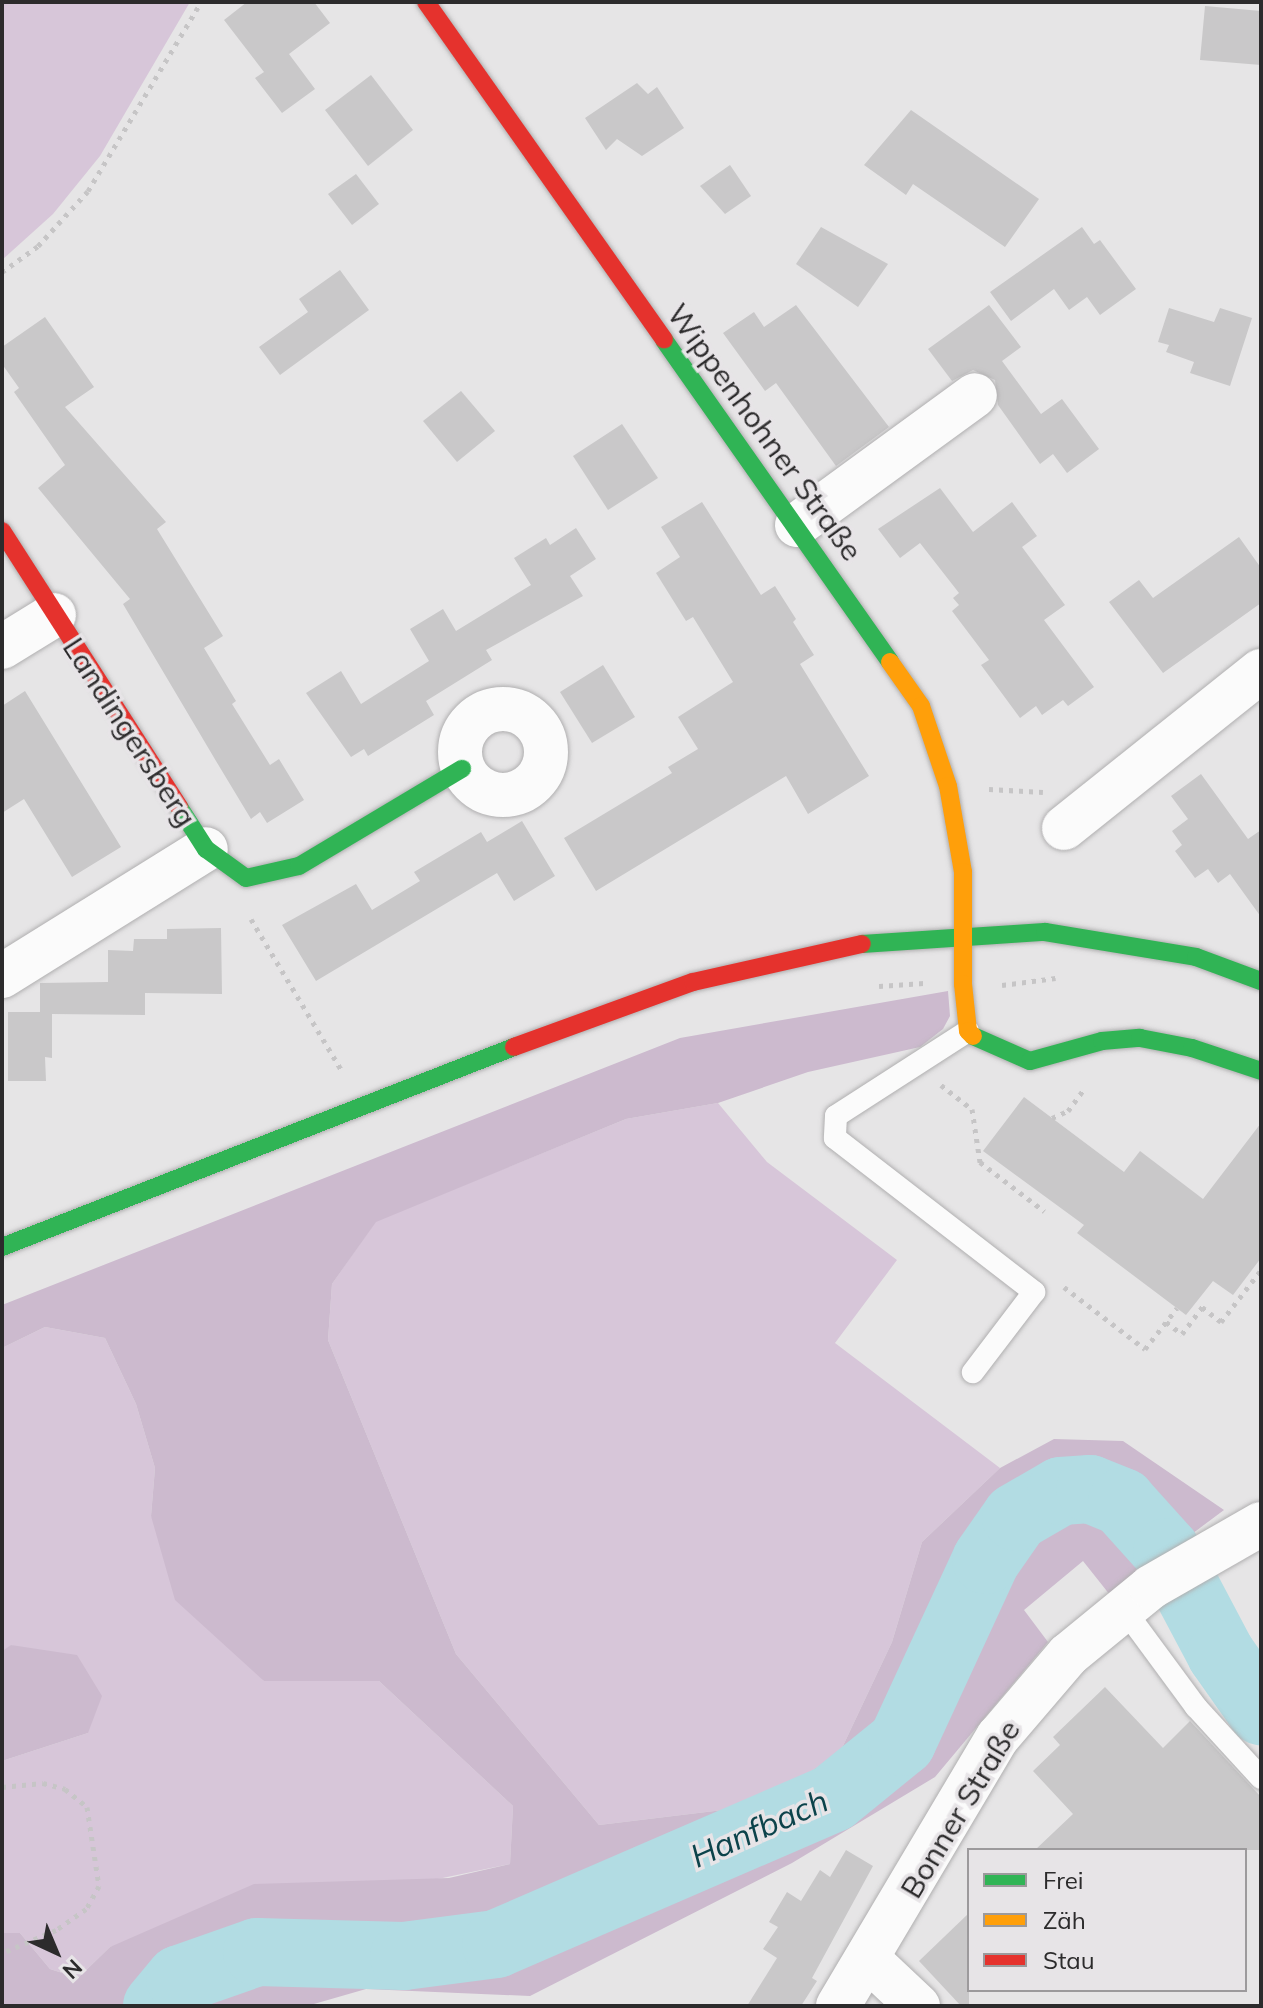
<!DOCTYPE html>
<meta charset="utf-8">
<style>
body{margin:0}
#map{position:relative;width:1263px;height:2008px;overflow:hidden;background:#e6e5e6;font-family:Mulish,sans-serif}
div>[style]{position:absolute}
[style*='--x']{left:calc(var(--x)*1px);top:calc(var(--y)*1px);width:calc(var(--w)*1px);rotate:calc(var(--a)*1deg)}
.green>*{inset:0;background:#d7c6d9}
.forest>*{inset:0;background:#ccbace}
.river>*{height:68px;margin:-34px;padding:0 34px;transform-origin:34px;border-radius:34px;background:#b2dce3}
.building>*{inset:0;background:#c9c8c9}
.path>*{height:5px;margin-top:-2.5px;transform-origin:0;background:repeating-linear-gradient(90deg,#c6c5c6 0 4px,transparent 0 10px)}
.roads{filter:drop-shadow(0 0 2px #b0afb0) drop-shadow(0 0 2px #b0afb0)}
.lane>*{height:22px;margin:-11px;padding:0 11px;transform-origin:11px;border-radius:11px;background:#fbfbfb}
.street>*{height:44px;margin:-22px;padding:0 22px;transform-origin:22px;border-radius:22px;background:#fbfbfb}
.street>.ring{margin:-22px;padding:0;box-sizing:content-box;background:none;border:44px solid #fbfbfb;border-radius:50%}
.fast>*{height:18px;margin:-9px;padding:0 9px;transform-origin:9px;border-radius:9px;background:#30b455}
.slow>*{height:18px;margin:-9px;padding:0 9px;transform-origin:9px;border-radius:9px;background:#ff9f0a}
.jam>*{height:18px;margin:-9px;padding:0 9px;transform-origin:9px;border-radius:9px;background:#e5322d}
span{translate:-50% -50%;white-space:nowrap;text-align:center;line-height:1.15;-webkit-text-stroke:7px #e7e4e7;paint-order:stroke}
.street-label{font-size:30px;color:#2c2b2c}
.water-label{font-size:32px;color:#0c434b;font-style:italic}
.frame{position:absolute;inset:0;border:4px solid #2c2b2c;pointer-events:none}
.legend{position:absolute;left:967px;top:1848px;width:280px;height:144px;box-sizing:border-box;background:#e7e4e7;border:2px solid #9c9a9c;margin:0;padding:10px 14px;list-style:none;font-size:24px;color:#2c2b2c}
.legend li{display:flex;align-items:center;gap:16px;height:40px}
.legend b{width:40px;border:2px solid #9c9a9c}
.north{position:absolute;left:16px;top:1912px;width:80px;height:80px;-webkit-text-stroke:6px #e7e4e7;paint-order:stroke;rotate:136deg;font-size:22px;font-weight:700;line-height:32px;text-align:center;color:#2c2b2c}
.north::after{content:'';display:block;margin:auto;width:28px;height:36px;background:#2c2b2c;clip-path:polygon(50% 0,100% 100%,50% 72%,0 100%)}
</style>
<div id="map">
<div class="green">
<div style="clip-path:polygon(2px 2px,190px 2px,100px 156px,53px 214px,2px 260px)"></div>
<div style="clip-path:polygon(718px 1103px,767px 1162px,897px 1260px,835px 1343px,1000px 1468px,922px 1542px,892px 1642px,841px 1750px,764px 1805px,599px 1825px,456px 1654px,328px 1340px,332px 1284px,376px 1221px,626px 1119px)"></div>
<div style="clip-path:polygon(45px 1327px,105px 1338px,136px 1404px,155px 1468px,151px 1516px,264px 1681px,379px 1681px,513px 1806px,510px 1864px,110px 1947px,78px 1978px,50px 1969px,20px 1933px,2px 1933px,2px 1761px,88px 1733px,12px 1645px,2px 1651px,2px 1348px)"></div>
</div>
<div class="forest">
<div style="clip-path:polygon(948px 991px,950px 1016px,943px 1029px,920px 1047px,808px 1072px,718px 1103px,626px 1119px,376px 1222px,332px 1284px,328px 1340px,456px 1654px,599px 1825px,764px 1805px,841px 1750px,892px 1642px,922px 1542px,1000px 1468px,1054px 1439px,1123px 1441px,1224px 1510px,1110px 1595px,1083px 1561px,1024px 1610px,1048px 1642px,935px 1777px,792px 1863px,530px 1996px,366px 1989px,307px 2006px,2px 2006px,2px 1933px,20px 1933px,50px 1969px,78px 1978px,110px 1947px,254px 1884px,449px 1878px,510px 1864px,513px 1806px,379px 1681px,264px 1681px,175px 1600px,151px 1516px,155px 1468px,136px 1404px,105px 1338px,45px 1327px,2px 1348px,2px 1305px,680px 1038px)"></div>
<div style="clip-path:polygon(11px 1645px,77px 1655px,102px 1696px,88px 1733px,2px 1761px,2px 1651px)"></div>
</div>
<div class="river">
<div style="--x:157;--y:2006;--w:35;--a:-50"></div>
<div style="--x:180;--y:1979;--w:82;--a:-19.3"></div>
<div style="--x:257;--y:1952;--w:147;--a:1.6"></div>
<div style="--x:404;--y:1956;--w:93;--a:-7.4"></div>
<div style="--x:496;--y:1944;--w:367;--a:-23.4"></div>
<div style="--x:833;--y:1798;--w:89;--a:-39.1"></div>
<div style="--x:902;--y:1742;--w:200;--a:-65.2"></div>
<div style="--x:986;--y:1560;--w:52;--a:-55.1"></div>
<div style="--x:1016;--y:1517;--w:52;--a:-30"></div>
<div style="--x:1061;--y:1491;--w:29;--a:-4"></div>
<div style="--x:1090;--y:1489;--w:35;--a:22"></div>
<div style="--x:1122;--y:1502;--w:67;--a:48"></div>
<div style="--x:1167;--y:1552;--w:115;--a:62.1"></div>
<div style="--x:1221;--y:1654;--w:70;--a:54.9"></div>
</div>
<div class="building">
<div style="clip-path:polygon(247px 2px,314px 2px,330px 23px,289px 54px,315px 89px,282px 113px,255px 78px,264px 72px,224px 20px)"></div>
<div style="clip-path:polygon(1205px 6px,1261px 11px,1261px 65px,1200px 60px)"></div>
<div style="clip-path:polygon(371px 75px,413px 130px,368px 166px,325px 110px)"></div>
<div style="clip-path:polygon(637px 83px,648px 94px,657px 87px,684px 128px,642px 156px,617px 139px,606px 150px,585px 118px)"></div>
<div style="clip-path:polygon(911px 110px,1039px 199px,1005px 247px,913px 184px,906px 195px,864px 165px)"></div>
<div style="clip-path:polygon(730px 165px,751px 196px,725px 214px,700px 186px)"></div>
<div style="clip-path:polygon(356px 174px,379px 204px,352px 225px,328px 194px)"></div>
<div style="clip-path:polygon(821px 227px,888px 264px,858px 307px,796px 264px)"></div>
<div style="clip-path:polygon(1082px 227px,1094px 244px,1100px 240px,1136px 289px,1100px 315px,1087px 297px,1069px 310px,1054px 289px,1011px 321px,990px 292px)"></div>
<div style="clip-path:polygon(340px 270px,369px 310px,280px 375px,259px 347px,308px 312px,299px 299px)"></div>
<div style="clip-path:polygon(796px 305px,889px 427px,836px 466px,776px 383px,765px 391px,723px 333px,754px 312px,764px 327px)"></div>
<div style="clip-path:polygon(989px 305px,1021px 347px,1002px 361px,1041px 414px,1062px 399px,1099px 449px,1067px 473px,1053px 454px,1040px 464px,998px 405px,995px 380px,973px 370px,952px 381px,928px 349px)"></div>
<div style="clip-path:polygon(1169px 308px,1214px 322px,1220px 308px,1252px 318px,1230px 386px,1190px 373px,1194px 362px,1166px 352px,1169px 345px,1158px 342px)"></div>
<div style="clip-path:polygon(45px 317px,94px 387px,65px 407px,166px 522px,157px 529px,223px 636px,204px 648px,236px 701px,232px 704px,270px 765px,279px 759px,304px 800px,267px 823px,260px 812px,251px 819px,216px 761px,123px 604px,130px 599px,38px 488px,65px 465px,14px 392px,19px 388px,2px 364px,2px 347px)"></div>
<div style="clip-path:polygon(461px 391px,495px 431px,457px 462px,423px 421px)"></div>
<div style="clip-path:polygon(622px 424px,658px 478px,608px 510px,573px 456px)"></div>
<div style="clip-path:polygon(940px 488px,973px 532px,1012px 502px,1037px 536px,1022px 547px,1065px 605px,1044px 620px,1094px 687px,1068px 706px,1063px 700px,1042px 715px,1036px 706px,1020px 718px,981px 665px,989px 660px,952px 611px,959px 605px,953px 598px,959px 593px,920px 543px,900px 558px,878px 529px)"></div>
<div style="clip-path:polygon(702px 502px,761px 595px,775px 586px,796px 619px,793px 622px,814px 655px,800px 664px,869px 776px,808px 814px,786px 776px,596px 891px,564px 838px,672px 773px,668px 767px,698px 749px,678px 717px,733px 682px,693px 617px,686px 621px,656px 573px,680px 557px,661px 527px)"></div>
<div style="clip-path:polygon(576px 528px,596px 559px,570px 576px,583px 596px,486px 650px,492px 660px,426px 701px,434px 715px,368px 756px,364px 749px,351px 757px,306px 693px,341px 671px,361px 704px,429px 661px,410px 629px,443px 609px,456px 631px,531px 585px,514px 558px,546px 538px,550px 545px)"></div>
<div style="clip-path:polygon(1239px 537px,1261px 568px,1261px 603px,1163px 673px,1109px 602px,1139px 580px,1153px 598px)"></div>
<div style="clip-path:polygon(603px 665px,635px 717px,592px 743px,560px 692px)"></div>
<div style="clip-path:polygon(25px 691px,121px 847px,72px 877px,24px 799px,2px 813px,2px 706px)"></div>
<div style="clip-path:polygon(1201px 774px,1248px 839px,1261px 830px,1261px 917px,1230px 874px,1218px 883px,1208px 869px,1195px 878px,1175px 851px,1182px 845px,1172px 831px,1188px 819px,1171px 796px)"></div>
<div style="clip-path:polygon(522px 821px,555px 876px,514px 901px,497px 873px,316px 981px,282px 925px,356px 884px,372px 910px,420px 881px,414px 872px,481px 832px,487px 842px)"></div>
<div style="clip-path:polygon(221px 928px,222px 994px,145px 993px,145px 1015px,52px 1014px,52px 1058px,45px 1057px,46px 1081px,8px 1081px,8px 1012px,40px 1012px,40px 983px,108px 982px,108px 950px,133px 951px,134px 939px,167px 939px,167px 929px)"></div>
<div style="clip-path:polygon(1024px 1097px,1124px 1172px,1140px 1151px,1203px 1199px,1261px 1123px,1261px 1258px,1233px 1295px,1213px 1281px,1186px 1315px,1077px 1233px,1084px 1225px,983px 1151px)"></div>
<div style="clip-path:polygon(1105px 1687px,1163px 1748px,1190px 1721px,1261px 1797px,1261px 1850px,1035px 1850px,1073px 1814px,1033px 1771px,1060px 1745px,1053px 1737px)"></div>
<div style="clip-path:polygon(846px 1850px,873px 1866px,812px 1978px,817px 1981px,801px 2006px,747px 2006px,777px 1958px,763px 1949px,778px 1927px,769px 1922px,787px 1892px,801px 1901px,820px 1870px,830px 1877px)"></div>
<div style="clip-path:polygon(969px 1913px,969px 2006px,961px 2006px,919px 1961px)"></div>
</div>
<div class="path">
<div style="--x:2;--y:272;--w:44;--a:-35.8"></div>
<div style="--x:38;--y:246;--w:74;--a:-47.7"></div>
<div style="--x:88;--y:191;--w:220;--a:-59.1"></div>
<div style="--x:989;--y:789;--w:54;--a:3.2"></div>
<div style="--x:251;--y:919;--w:177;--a:59.1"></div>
<div style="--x:1002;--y:985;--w:54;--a:-7.4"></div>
<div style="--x:879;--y:986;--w:45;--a:-3.8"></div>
<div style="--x:941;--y:1085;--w:39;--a:38"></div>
<div style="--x:972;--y:1109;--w:54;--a:81.4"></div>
<div style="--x:980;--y:1162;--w:81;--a:37.4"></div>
<div style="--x:1052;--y:1118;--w:17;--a:-24"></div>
<div style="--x:1068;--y:1111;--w:27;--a:-54"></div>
<div style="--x:1064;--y:1287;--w:102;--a:37.4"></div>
<div style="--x:1145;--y:1349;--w:52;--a:-52"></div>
<div style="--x:1166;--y:1322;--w:20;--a:37"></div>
<div style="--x:1182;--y:1334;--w:34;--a:-53"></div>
<div style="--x:1202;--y:1307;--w:24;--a:38"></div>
<div style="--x:1221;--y:1322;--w:66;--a:-52.4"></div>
<div style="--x:2;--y:1787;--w:41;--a:-5.6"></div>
<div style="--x:43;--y:1783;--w:23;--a:15"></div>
<div style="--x:65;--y:1789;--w:28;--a:39"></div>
<div style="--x:87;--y:1807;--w:80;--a:81.4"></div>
<div style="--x:99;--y:1886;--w:26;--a:119"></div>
<div style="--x:86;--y:1909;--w:37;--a:145"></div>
<div style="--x:56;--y:1930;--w:59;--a:156.9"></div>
</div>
<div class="roads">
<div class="lane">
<div style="--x:968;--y:1031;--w:157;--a:147.2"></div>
<div style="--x:836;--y:1116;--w:22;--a:93"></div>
<div style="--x:835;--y:1138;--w:252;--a:37.7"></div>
<div style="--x:1034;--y:1292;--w:101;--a:127.3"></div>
<div style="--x:1123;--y:1608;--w:123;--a:53.6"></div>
<div style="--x:1196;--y:1707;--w:96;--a:47.5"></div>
</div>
<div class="street">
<div style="--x:797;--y:525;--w:220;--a:-36.1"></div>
<div style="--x:2;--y:647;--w:61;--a:-31.6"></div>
<div class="ring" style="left:460px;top:709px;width:42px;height:42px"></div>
<div style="--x:1064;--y:828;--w:252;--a:-38.6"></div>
<div style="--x:2;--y:976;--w:240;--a:-31.9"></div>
<div style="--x:870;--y:1961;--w:66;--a:43.2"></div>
<div style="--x:838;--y:2006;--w:313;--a:-59.3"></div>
<div style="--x:998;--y:1737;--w:108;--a:-49.5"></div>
<div style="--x:1068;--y:1655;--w:107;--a:-39.3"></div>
<div style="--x:1151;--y:1587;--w:127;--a:-29.8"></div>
</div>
<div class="fast">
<div style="--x:664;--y:340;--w:393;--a:54.9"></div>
<div style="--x:179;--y:807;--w:50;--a:57.3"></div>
<div style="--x:206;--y:849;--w:49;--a:35.9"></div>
<div style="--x:246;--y:878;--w:54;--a:-12.8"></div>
<div style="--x:299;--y:866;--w:190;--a:-30.8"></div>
<div style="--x:862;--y:944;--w:183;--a:-3.8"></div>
<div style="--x:1045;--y:932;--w:153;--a:9.4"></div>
<div style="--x:1196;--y:957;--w:69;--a:20.3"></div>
<div style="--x:973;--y:1036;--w:62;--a:23.7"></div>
<div style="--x:1030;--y:1061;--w:75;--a:-15.5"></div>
<div style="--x:1102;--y:1041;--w:38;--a:-5"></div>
<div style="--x:1140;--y:1038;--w:53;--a:10.9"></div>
<div style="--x:1192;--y:1048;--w:73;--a:18.4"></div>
<div style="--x:2;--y:1247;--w:550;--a:-21.34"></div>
</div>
<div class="slow">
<div style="--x:890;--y:662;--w:54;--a:54.8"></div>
<div style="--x:921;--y:706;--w:84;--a:71.4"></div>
<div style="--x:948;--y:786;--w:87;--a:80.1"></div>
<div style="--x:963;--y:872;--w:112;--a:90"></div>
<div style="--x:963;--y:984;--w:47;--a:83.9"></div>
<div style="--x:968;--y:1031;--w:7;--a:45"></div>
</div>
<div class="jam">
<div style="--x:426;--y:2;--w:413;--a:54.8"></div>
<div style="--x:2;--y:531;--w:328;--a:57.3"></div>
<div style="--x:514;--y:1047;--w:190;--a:-20"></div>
<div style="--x:693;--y:982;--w:173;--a:-12.7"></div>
</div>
</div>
<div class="street-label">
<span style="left:765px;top:432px;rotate:54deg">Wippenhohner Straße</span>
<span style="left:130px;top:732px;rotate:57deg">Landingersberg</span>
<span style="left:960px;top:1809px;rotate:-59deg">Bonner Straße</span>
</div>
<div class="water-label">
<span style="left:759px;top:1828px;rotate:-24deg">Hanfbach</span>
</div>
<div class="frame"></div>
<ul class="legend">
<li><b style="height:10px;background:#30b455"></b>Frei</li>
<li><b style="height:10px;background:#ff9f0a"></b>Zäh</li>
<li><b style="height:10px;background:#e5322d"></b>Stau</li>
</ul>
<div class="north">N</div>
</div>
